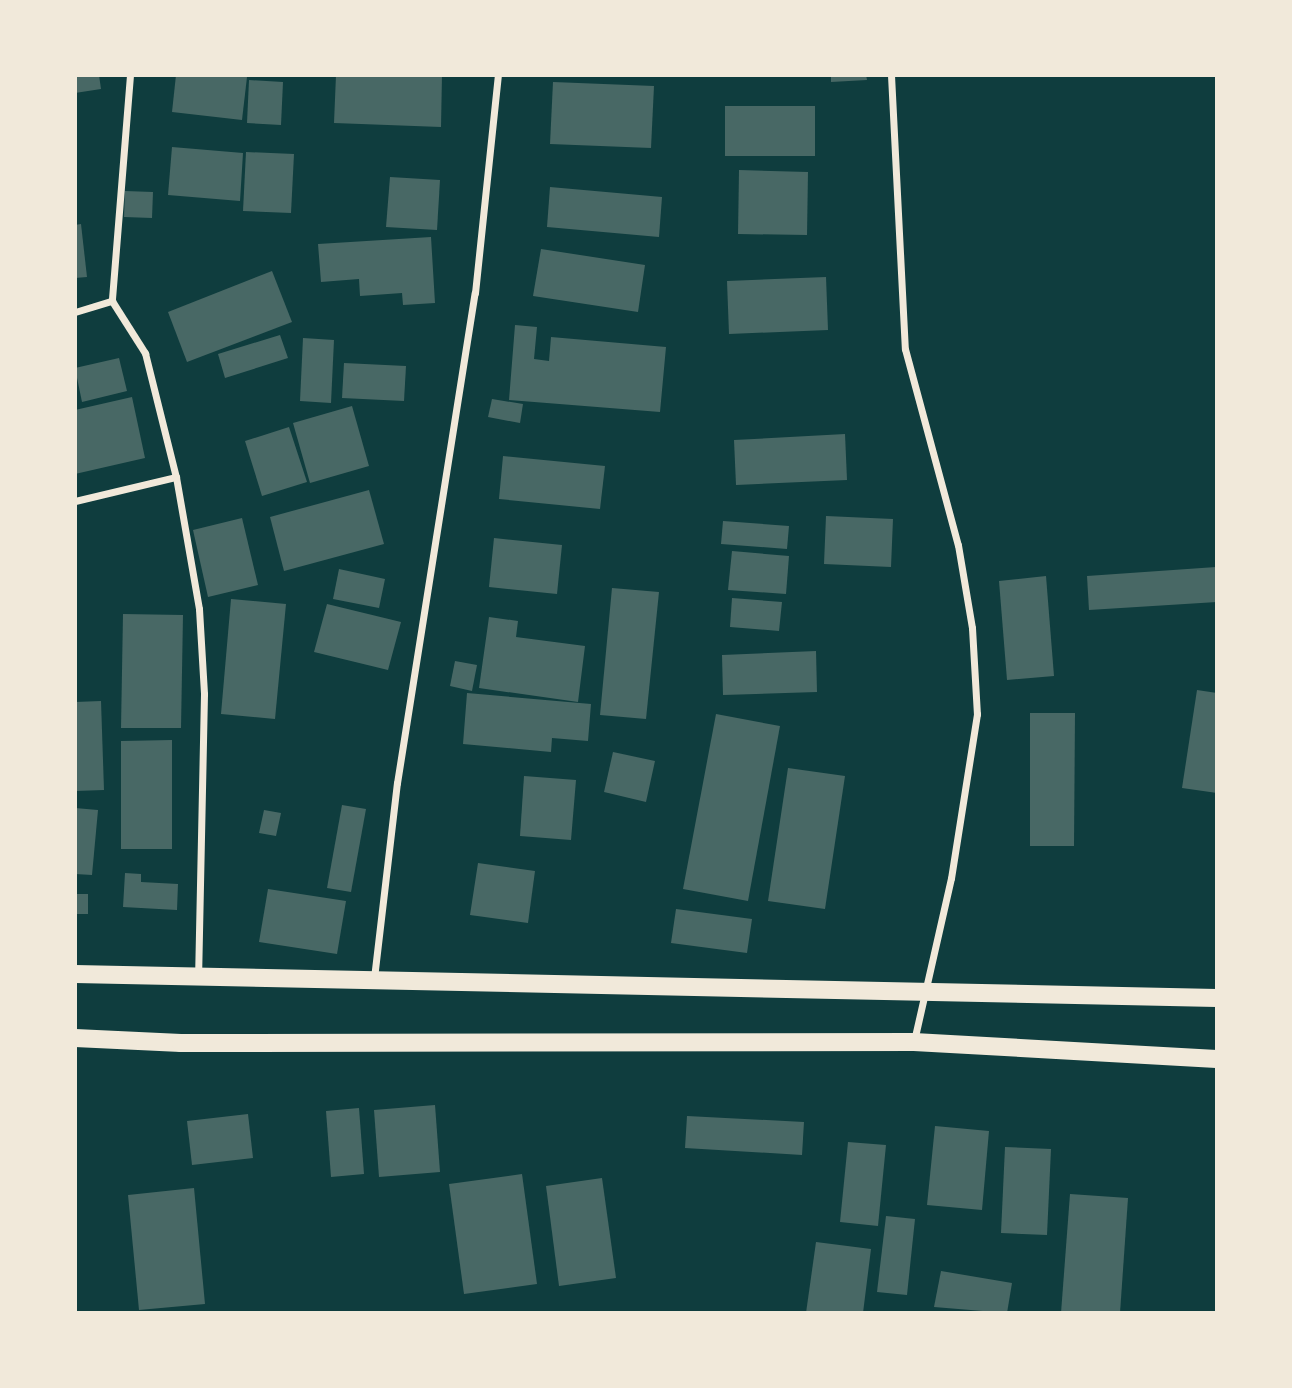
<!DOCTYPE html>
<style>
body{margin:0}
#map{position:relative;width:1292px;height:1388px;overflow:hidden;background:#0f3d3e;font-family:"Work Sans",sans-serif}
div>[style]{position:absolute}
[style*='--x']{left:calc(var(--x)*1px);top:calc(var(--y)*1px);width:calc(var(--w)*1px);rotate:calc(var(--a)*1deg)}
.building>*{inset:0;background:#486865}
.minor>*{height:7px;margin:-3.5px;padding:0 3.5px;transform-origin:3.5px;border-radius:3.5px;background:#f1e9da}
.primary>*{height:18px;margin:-9px;padding:0 9px;transform-origin:9px;border-radius:9px;background:#f1e9da}
span{translate:-50% -50%;white-space:nowrap;text-align:center;line-height:1.15;-webkit-text-stroke:7px #f1e9da;paint-order:stroke}
.frame{position:absolute;inset:0;border:77px solid #f1e9da;pointer-events:none}
</style>
<div id="map">
<div class="building">
<div style="clip-path:polygon(75px 75px,99px 75px,101px 89px,75px 93px)"></div>
<div style="clip-path:polygon(176px 75px,247px 77px,242px 120px,172px 112px)"></div>
<div style="clip-path:polygon(336px 75px,442px 75px,441px 127px,334px 123px)"></div>
<div style="clip-path:polygon(831px 75px,866px 75px,867px 80px,831px 82px)"></div>
<div style="clip-path:polygon(249px 80px,283px 82px,281px 125px,247px 123px)"></div>
<div style="clip-path:polygon(553px 82px,654px 86px,651px 148px,550px 144px)"></div>
<div style="clip-path:polygon(725px 106px,815px 106px,815px 156px,725px 156px)"></div>
<div style="clip-path:polygon(172px 147px,243px 153px,240px 201px,168px 195px)"></div>
<div style="clip-path:polygon(246px 152px,294px 154px,291px 213px,243px 211px)"></div>
<div style="clip-path:polygon(739px 170px,808px 172px,807px 235px,738px 234px)"></div>
<div style="clip-path:polygon(390px 177px,440px 180px,437px 230px,386px 227px)"></div>
<div style="clip-path:polygon(550px 187px,662px 197px,659px 237px,547px 227px)"></div>
<div style="clip-path:polygon(125px 191px,153px 192px,152px 218px,124px 217px)"></div>
<div style="clip-path:polygon(81px 224px,87px 277px,75px 278px,75px 225px)"></div>
<div style="clip-path:polygon(431px 237px,435px 303px,403px 305px,402px 293px,360px 296px,359px 279px,321px 282px,318px 244px)"></div>
<div style="clip-path:polygon(541px 249px,645px 265px,638px 312px,533px 296px)"></div>
<div style="clip-path:polygon(272px 271px,292px 322px,187px 362px,168px 312px)"></div>
<div style="clip-path:polygon(826px 277px,828px 330px,729px 334px,727px 281px)"></div>
<div style="clip-path:polygon(515px 325px,537px 327px,534px 359px,549px 361px,551px 337px,666px 347px,660px 412px,509px 400px)"></div>
<div style="clip-path:polygon(280px 335px,288px 358px,225px 378px,218px 354px)"></div>
<div style="clip-path:polygon(303px 338px,334px 340px,331px 403px,300px 401px)"></div>
<div style="clip-path:polygon(119px 358px,127px 391px,82px 402px,75px 368px)"></div>
<div style="clip-path:polygon(344px 363px,406px 366px,404px 401px,342px 398px)"></div>
<div style="clip-path:polygon(132px 397px,145px 458px,75px 474px,75px 410px)"></div>
<div style="clip-path:polygon(492px 399px,523px 404px,520px 423px,488px 417px)"></div>
<div style="clip-path:polygon(352px 406px,369px 466px,310px 483px,293px 423px)"></div>
<div style="clip-path:polygon(289px 427px,307px 482px,262px 496px,245px 441px)"></div>
<div style="clip-path:polygon(845px 434px,847px 480px,736px 485px,734px 440px)"></div>
<div style="clip-path:polygon(503px 456px,605px 466px,600px 509px,499px 499px)"></div>
<div style="clip-path:polygon(369px 490px,384px 544px,284px 571px,270px 517px)"></div>
<div style="clip-path:polygon(826px 516px,893px 519px,891px 567px,824px 564px)"></div>
<div style="clip-path:polygon(242px 518px,258px 585px,208px 597px,193px 530px)"></div>
<div style="clip-path:polygon(723px 521px,789px 526px,787px 549px,721px 544px)"></div>
<div style="clip-path:polygon(494px 538px,562px 545px,557px 594px,489px 587px)"></div>
<div style="clip-path:polygon(732px 551px,789px 556px,786px 594px,728px 590px)"></div>
<div style="clip-path:polygon(1216px 567px,1217px 602px,1089px 610px,1087px 576px)"></div>
<div style="clip-path:polygon(339px 569px,385px 579px,379px 608px,333px 599px)"></div>
<div style="clip-path:polygon(1046px 576px,1054px 676px,1007px 680px,999px 581px)"></div>
<div style="clip-path:polygon(612px 588px,659px 592px,646px 719px,600px 715px)"></div>
<div style="clip-path:polygon(732px 598px,782px 602px,779px 631px,730px 627px)"></div>
<div style="clip-path:polygon(231px 599px,286px 604px,275px 719px,221px 714px)"></div>
<div style="clip-path:polygon(327px 604px,401px 622px,388px 670px,314px 652px)"></div>
<div style="clip-path:polygon(123px 614px,183px 615px,181px 728px,121px 728px)"></div>
<div style="clip-path:polygon(489px 617px,518px 621px,516px 637px,585px 646px,578px 702px,479px 688px)"></div>
<div style="clip-path:polygon(816px 651px,817px 692px,723px 695px,722px 655px)"></div>
<div style="clip-path:polygon(455px 661px,477px 665px,472px 691px,450px 686px)"></div>
<div style="clip-path:polygon(1197px 690px,1217px 693px,1217px 793px,1182px 788px)"></div>
<div style="clip-path:polygon(467px 693px,591px 704px,588px 741px,552px 738px,551px 752px,463px 744px)"></div>
<div style="clip-path:polygon(101px 701px,104px 790px,75px 791px,75px 702px)"></div>
<div style="clip-path:polygon(1030px 713px,1075px 713px,1074px 846px,1030px 846px)"></div>
<div style="clip-path:polygon(716px 714px,780px 726px,748px 901px,683px 889px)"></div>
<div style="clip-path:polygon(172px 740px,172px 849px,121px 849px,121px 741px)"></div>
<div style="clip-path:polygon(613px 752px,655px 761px,646px 802px,604px 792px)"></div>
<div style="clip-path:polygon(788px 768px,845px 776px,825px 909px,768px 901px)"></div>
<div style="clip-path:polygon(524px 776px,576px 780px,571px 840px,520px 836px)"></div>
<div style="clip-path:polygon(342px 805px,366px 809px,351px 892px,327px 888px)"></div>
<div style="clip-path:polygon(75px 808px,98px 810px,92px 875px,75px 874px)"></div>
<div style="clip-path:polygon(264px 810px,281px 813px,276px 836px,259px 833px)"></div>
<div style="clip-path:polygon(478px 863px,535px 871px,528px 923px,470px 915px)"></div>
<div style="clip-path:polygon(125px 873px,141px 874px,141px 882px,178px 884px,177px 910px,123px 907px)"></div>
<div style="clip-path:polygon(268px 889px,346px 901px,337px 954px,259px 942px)"></div>
<div style="clip-path:polygon(75px 894px,88px 894px,88px 914px,75px 914px)"></div>
<div style="clip-path:polygon(676px 909px,752px 919px,747px 953px,671px 943px)"></div>
<div style="clip-path:polygon(435px 1105px,440px 1172px,379px 1177px,374px 1110px)"></div>
<div style="clip-path:polygon(359px 1108px,364px 1174px,331px 1177px,326px 1111px)"></div>
<div style="clip-path:polygon(248px 1114px,253px 1158px,192px 1165px,187px 1121px)"></div>
<div style="clip-path:polygon(687px 1116px,804px 1122px,802px 1155px,685px 1148px)"></div>
<div style="clip-path:polygon(935px 1126px,989px 1131px,982px 1210px,927px 1205px)"></div>
<div style="clip-path:polygon(848px 1142px,886px 1145px,878px 1226px,840px 1222px)"></div>
<div style="clip-path:polygon(1005px 1147px,1051px 1149px,1047px 1235px,1001px 1233px)"></div>
<div style="clip-path:polygon(522px 1174px,537px 1284px,464px 1294px,449px 1184px)"></div>
<div style="clip-path:polygon(602px 1178px,616px 1278px,559px 1286px,546px 1186px)"></div>
<div style="clip-path:polygon(194px 1188px,205px 1304px,139px 1310px,128px 1195px)"></div>
<div style="clip-path:polygon(1070px 1194px,1128px 1198px,1120px 1313px,1061px 1313px)"></div>
<div style="clip-path:polygon(886px 1216px,915px 1219px,907px 1295px,877px 1292px)"></div>
<div style="clip-path:polygon(816px 1242px,871px 1249px,863px 1313px,806px 1313px)"></div>
<div style="clip-path:polygon(941px 1271px,1012px 1283px,1007px 1313px,934px 1307px)"></div>
</div>
<div class="minor">
<div style="--x:130;--y:75;--w:227;--a:94.6"></div>
<div style="--x:112;--y:301;--w:62;--a:57.6"></div>
<div style="--x:145;--y:353;--w:128;--a:76"></div>
<div style="--x:176;--y:477;--w:134;--a:80.1"></div>
<div style="--x:199;--y:609;--w:85;--a:86.6"></div>
<div style="--x:204;--y:694;--w:281;--a:91.2"></div>
<div style="--x:891;--y:75;--w:274;--a:87.1"></div>
<div style="--x:905;--y:349;--w:203;--a:74.9"></div>
<div style="--x:958;--y:545;--w:84;--a:80.4"></div>
<div style="--x:972;--y:628;--w:86;--a:86.7"></div>
<div style="--x:977;--y:714;--w:166;--a:99"></div>
<div style="--x:951;--y:878;--w:167;--a:102.8"></div>
<div style="--x:75;--y:312;--w:39;--a:-17"></div>
<div style="--x:75;--y:501;--w:104;--a:-13.4"></div>
<div style="--x:374;--y:978;--w:196;--a:-83.3"></div>
<div style="--x:397;--y:783;--w:496;--a:-81"></div>
<div style="--x:475;--y:293;--w:219;--a:-84"></div>
</div>
<div class="primary">
<div style="--x:75;--y:974;--w:1142;--a:1.2"></div>
<div style="--x:75;--y:1038;--w:106;--a:2.7"></div>
<div style="--x:181;--y:1043;--w:733;--a:-0.08"></div>
<div style="--x:914;--y:1042;--w:303;--a:3.2"></div>
</div>
<div class="frame"></div>
</div>
